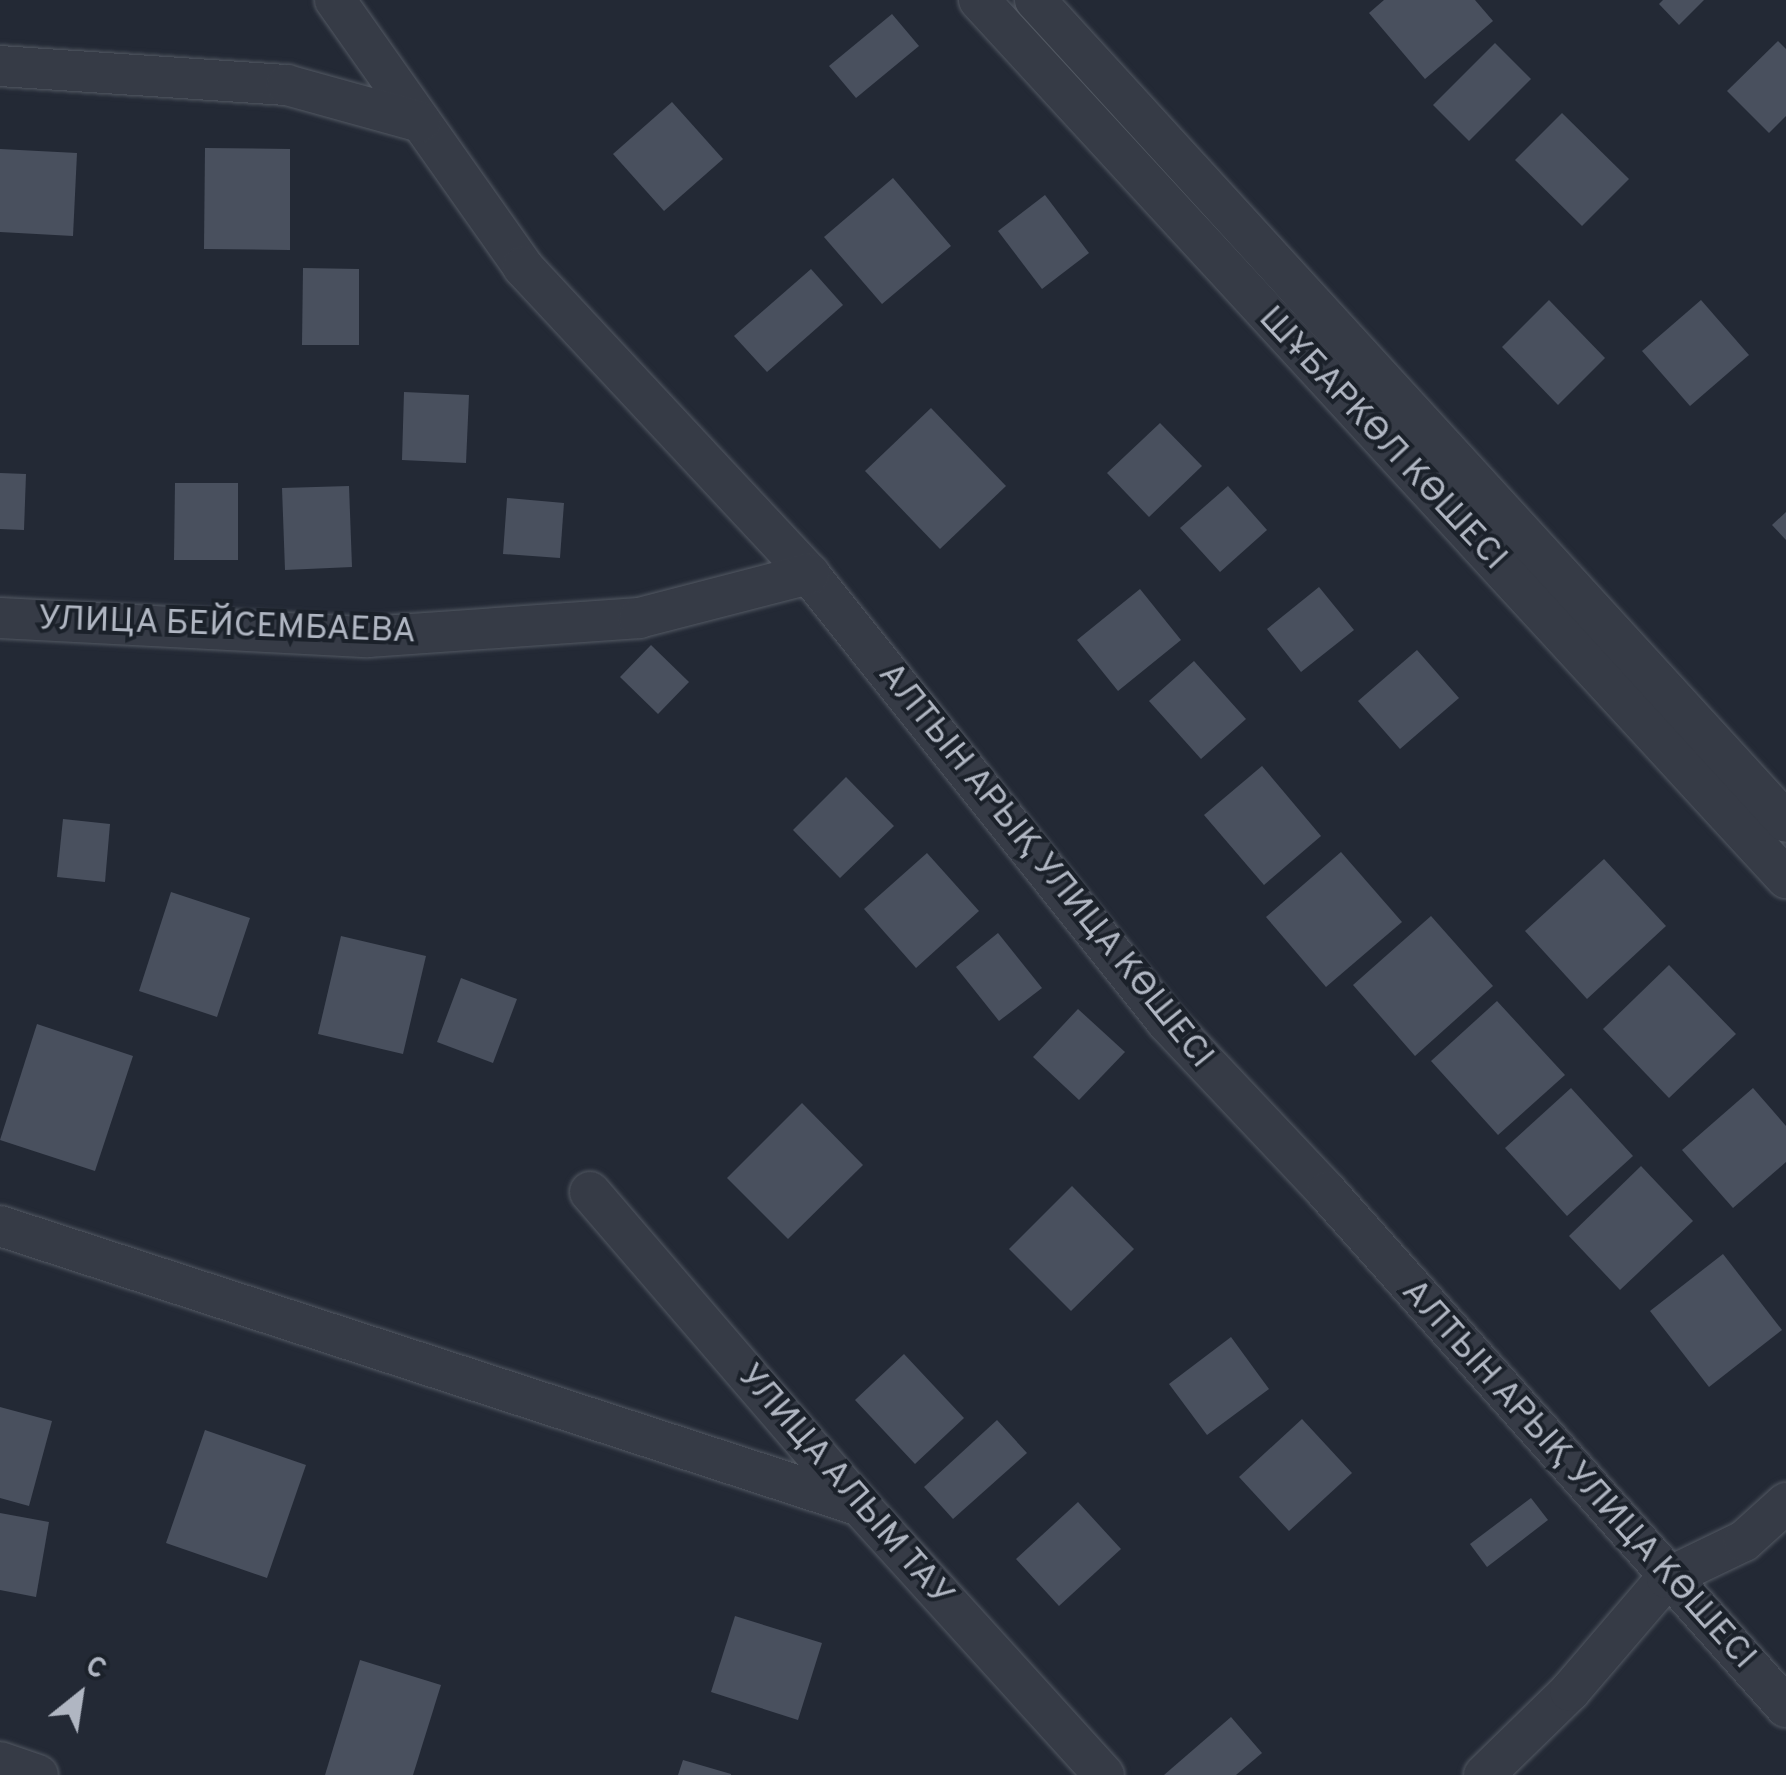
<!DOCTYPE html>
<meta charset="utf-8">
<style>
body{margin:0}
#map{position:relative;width:1786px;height:1775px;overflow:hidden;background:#232935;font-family:Overpass,sans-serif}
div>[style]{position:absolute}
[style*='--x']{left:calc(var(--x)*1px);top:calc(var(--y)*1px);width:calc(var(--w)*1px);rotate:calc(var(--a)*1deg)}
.building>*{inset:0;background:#49505e}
.roads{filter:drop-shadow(0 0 2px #535963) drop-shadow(0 0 2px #535963)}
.minor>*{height:40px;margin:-20px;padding:0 20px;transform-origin:20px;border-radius:20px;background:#363b46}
span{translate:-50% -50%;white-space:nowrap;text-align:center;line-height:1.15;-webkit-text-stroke:8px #1b212a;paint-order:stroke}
.street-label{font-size:35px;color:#b0b6c2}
.north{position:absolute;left:30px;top:1645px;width:100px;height:100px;-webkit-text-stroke:8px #1b212a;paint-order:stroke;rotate:30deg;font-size:28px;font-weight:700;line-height:40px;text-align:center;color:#b0b6c2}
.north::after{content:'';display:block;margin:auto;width:35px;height:45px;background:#b0b6c2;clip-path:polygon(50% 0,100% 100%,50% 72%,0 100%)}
</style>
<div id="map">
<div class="building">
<div style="clip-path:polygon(1384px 0,1475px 0,1493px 21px,1425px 79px,1369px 13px)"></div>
<div style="clip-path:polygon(1663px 0,1704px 0,1679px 25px,1659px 4px)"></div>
<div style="clip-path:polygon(892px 14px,919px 46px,856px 98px,829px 66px)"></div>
<div style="clip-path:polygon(1778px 41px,1786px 49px,1786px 116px,1769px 133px,1727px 91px)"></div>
<div style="clip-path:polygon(1495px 43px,1531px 79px,1469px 141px,1433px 105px)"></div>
<div style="clip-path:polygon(672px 102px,723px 159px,664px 211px,613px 154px)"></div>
<div style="clip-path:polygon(1562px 113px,1629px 179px,1582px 226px,1515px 160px)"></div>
<div style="clip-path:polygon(205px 148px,290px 149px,290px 250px,204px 249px)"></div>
<div style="clip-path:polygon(0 149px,77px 153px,73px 236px,0 232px)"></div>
<div style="clip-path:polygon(893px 178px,951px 246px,882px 304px,824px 237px)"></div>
<div style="clip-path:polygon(1045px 195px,1089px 253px,1042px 289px,998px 231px)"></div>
<div style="clip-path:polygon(303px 268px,359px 269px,359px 345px,302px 345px)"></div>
<div style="clip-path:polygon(811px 269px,843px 305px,767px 372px,734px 336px)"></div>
<div style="clip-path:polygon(1549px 300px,1605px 358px,1558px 405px,1502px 347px)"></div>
<div style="clip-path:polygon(1701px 300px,1749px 355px,1690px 406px,1642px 351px)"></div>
<div style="clip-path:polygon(404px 392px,469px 395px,466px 463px,402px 460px)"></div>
<div style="clip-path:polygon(931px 408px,1006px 486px,940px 549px,865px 471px)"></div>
<div style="clip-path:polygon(1160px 423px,1202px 466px,1149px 517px,1107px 473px)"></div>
<div style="clip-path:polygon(0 473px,26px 474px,24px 530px,0 529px)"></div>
<div style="clip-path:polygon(175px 483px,238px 483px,238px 560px,174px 560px)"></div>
<div style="clip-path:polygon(349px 486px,352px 567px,285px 570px,282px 488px)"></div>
<div style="clip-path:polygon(1228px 486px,1267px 530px,1220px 572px,1180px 528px)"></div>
<div style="clip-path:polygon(507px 498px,564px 503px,560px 558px,503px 554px)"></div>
<div style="clip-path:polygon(1786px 512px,1786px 540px,1772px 525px)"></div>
<div style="clip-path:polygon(1319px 587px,1354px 630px,1301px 672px,1267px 629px)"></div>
<div style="clip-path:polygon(1140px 589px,1181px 640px,1118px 691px,1077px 640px)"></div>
<div style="clip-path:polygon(651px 645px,689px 682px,658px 714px,620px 677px)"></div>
<div style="clip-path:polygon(1417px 650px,1459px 698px,1400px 749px,1358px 701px)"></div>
<div style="clip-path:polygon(1194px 661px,1246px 719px,1201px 759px,1149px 701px)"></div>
<div style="clip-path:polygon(1262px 766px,1321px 836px,1264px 885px,1204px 815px)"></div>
<div style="clip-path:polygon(846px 777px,894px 826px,840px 878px,793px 830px)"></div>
<div style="clip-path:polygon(63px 819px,110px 824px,105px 882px,57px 877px)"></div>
<div style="clip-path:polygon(1341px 852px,1402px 922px,1326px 987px,1266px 917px)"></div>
<div style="clip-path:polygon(927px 853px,979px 911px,916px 968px,864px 909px)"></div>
<div style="clip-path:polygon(1604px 859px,1666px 926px,1587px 999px,1525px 931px)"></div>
<div style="clip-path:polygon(171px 892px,250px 918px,217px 1017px,139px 991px)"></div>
<div style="clip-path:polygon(1431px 916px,1493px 986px,1415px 1056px,1353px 985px)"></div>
<div style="clip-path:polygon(998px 933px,1042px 988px,999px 1021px,956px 967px)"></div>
<div style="clip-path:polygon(341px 936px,426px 956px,403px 1054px,318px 1034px)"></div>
<div style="clip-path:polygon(1669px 965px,1736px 1034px,1669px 1098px,1603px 1029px)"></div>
<div style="clip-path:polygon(461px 978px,517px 999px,493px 1063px,437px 1042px)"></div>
<div style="clip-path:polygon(1497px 1001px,1565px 1075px,1498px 1135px,1431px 1061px)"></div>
<div style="clip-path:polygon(1078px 1009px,1125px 1052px,1079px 1100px,1033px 1057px)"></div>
<div style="clip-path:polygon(37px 1024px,133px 1056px,95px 1171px,0 1140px)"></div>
<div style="clip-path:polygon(1571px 1088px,1633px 1156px,1567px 1216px,1505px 1148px)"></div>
<div style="clip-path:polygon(1753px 1088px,1786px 1126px,1786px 1162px,1733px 1208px,1682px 1150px)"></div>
<div style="clip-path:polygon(802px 1103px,863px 1165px,788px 1239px,727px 1178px)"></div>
<div style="clip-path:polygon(1641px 1166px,1693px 1221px,1620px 1290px,1569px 1236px)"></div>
<div style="clip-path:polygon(1072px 1186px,1134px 1249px,1071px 1311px,1009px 1249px)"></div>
<div style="clip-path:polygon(1723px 1254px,1782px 1330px,1709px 1387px,1650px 1311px)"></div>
<div style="clip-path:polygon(1231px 1337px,1269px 1389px,1207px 1435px,1169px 1384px)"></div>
<div style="clip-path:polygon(904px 1354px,964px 1418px,915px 1464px,855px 1400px)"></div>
<div style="clip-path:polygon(0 1407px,52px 1421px,29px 1506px,0 1498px)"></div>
<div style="clip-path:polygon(1302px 1419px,1352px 1473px,1289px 1531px,1239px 1477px)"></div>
<div style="clip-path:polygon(997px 1420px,1027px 1453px,953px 1519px,924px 1487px)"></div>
<div style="clip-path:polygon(205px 1430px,306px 1465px,267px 1578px,166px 1543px)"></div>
<div style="clip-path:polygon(1531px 1498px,1548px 1520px,1487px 1567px,1470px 1544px)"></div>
<div style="clip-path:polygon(1078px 1502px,1121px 1549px,1059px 1606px,1016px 1559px)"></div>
<div style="clip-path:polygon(0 1513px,49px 1522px,36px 1597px,0 1590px)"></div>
<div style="clip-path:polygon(735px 1616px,822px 1643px,798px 1720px,711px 1692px)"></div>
<div style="clip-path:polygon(360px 1660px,441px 1685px,413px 1775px,325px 1775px)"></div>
<div style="clip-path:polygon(1231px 1717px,1262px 1753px,1236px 1775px,1164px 1775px)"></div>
<div style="clip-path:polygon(683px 1760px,731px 1774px,731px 1775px,678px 1775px)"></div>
</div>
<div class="roads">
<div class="minor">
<div style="--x:335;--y:0;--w:327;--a:54.8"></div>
<div style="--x:523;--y:267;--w:420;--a:47"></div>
<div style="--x:809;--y:574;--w:573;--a:51.37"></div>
<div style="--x:1167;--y:1022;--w:233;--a:46.7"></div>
<div style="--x:1327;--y:1192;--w:690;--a:48.29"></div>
<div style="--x:979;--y:0;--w:1193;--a:47.41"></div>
<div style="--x:1035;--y:0;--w:1113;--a:47.58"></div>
<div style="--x:0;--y:66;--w:288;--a:3.8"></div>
<div style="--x:287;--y:85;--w:138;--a:15.5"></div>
<div style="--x:0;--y:618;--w:368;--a:3"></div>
<div style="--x:368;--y:637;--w:272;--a:-4"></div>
<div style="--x:639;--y:618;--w:176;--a:-14.5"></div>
<div style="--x:590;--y:1192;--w:414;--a:49.3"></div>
<div style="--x:860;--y:1506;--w:363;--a:47.8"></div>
<div style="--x:0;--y:1226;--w:904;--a:18.03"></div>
<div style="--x:0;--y:1762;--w:40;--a:18.9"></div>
<div style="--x:1484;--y:1775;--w:120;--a:-44.3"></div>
<div style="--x:1570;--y:1691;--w:149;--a:-49.4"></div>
<div style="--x:1667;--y:1578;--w:85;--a:-25.7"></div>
<div style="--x:1744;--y:1541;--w:57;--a:-42.1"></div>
</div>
</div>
<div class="street-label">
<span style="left:1382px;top:439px;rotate:47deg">ШҰБАРКӨЛ КӨШЕСІ</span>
<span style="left:227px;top:626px;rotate:2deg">УЛИЦА БЕЙСЕМБАЕВА</span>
<span style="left:1045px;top:866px;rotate:51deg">АЛТЫН АРЫҚ УЛИЦА КӨШЕСІ</span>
<span style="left:1578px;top:1475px;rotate:48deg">АЛТЫН АРЫҚ УЛИЦА КӨШЕСІ</span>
<span style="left:845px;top:1486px;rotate:49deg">УЛИЦА АЛЫМ ТАУ</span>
</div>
<div class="north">С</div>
</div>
